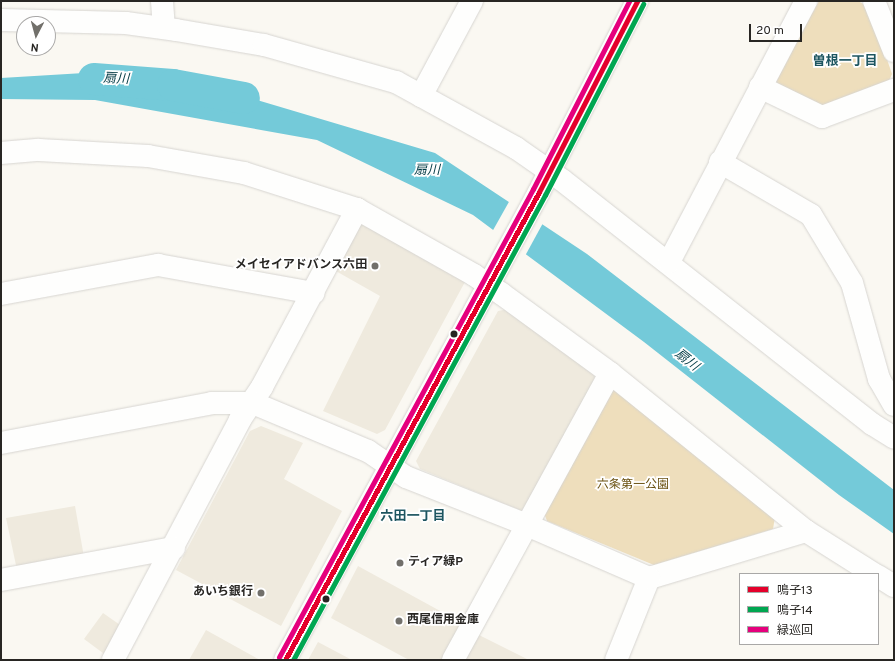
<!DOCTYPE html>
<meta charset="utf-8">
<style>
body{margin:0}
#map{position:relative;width:895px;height:661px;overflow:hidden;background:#faf8f2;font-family:Overpass,"Noto Sans JP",sans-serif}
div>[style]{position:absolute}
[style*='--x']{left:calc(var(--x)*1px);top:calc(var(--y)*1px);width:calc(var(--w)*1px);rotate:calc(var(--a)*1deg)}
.built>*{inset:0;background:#efeade}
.green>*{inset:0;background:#eedebc}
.water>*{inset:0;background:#74cad9}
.pier>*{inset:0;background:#faf8f2}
.river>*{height:32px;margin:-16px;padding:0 16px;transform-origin:16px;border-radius:16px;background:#74cad9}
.roads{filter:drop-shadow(0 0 1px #d7d5d1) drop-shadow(0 0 1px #d7d5d1)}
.minor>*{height:22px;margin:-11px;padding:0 11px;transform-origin:11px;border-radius:11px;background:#fefefd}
.bus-1>*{height:5px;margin:-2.5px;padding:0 2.5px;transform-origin:2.5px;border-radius:2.5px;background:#e4002b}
.bus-2>*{height:5px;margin:-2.5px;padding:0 2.5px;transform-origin:2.5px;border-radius:2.5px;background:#00a651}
.bus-3>*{height:5px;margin:-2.5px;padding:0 2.5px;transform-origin:2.5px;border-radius:2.5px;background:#e5007d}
.dots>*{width:11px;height:11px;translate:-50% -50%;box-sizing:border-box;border:2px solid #fff;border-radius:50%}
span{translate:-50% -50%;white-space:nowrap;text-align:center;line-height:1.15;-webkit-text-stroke:3.5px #fff;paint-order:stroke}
.poi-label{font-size:12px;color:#282623;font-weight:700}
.right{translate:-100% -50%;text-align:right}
.left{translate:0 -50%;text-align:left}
.park-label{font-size:12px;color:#6a5111}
.neighbourhood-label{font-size:13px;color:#1d5560;font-weight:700}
.water-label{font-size:13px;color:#003943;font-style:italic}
.frame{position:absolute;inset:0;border:2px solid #282623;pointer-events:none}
.legend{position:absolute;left:739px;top:573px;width:140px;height:72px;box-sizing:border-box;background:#fff;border:1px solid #a9a8a7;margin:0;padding:5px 7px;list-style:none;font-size:12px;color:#282623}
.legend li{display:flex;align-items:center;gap:8px;height:20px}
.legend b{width:20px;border:1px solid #a9a8a7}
.north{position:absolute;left:16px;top:16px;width:40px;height:40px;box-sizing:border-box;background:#fff;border:1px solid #a9a8a7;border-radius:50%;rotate:186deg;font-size:11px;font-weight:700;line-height:16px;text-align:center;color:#282623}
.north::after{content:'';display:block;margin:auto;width:14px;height:18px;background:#72706b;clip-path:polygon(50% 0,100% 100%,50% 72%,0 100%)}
.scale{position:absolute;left:749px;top:24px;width:53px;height:18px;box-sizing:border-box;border:2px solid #282623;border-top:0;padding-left:5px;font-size:12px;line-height:14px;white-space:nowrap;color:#282623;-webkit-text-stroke:3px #fff;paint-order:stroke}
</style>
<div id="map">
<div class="built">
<div style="clip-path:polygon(368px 222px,466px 280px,385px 430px,377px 434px,323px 411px,380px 296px,334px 270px,358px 225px)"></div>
<div style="clip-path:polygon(509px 309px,593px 373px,596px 381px,528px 508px,520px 510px,420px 469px,416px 461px,498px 311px)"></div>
<div style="clip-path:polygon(261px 426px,303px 443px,284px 479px,342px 511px,281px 626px,176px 570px,250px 431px)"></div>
<div style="clip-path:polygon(75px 506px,84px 557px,17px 570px,6px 518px)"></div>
<div style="clip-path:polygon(358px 566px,464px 624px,445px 660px,409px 660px,331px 618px)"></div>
<div style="clip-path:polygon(103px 613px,123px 627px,107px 656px,84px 639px)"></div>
<div style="clip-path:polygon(206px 630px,260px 660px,189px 660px)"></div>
<div style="clip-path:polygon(479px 635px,529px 660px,465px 660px)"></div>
<div style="clip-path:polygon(318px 642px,352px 660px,308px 660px)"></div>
</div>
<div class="green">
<div style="clip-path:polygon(819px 1px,858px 1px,869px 7px,892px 74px,889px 81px,821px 107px,776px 88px,775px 80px)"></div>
<div style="clip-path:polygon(616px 390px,775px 517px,773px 529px,654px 565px,547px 521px,544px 513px,609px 392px)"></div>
</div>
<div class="water">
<div style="clip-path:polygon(84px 73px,257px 100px,435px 153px,587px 254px,894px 490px,894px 534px,839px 495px,644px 342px,473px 215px,317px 140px,95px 100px,1px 99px,1px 78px)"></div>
</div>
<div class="pier">
<div style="clip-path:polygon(510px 200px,543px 223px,525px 256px,492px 232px)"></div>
</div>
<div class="river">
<div style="--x:94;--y:79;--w:79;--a:4.3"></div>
<div style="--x:173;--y:85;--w:72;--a:10.4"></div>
</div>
<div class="roads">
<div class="minor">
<div style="--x:162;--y:1;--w:27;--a:86"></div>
<div style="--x:874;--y:1;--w:54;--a:68.2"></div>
<div style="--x:1;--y:20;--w:125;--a:1.4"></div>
<div style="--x:126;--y:23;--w:50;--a:8"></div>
<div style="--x:176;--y:30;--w:89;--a:9.7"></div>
<div style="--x:264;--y:45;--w:137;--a:15.7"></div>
<div style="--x:396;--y:82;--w:137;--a:28.8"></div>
<div style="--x:516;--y:148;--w:56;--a:34.8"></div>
<div style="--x:562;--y:180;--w:395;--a:38.2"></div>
<div style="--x:872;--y:424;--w:26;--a:32"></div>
<div style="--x:760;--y:87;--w:69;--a:25.8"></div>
<div style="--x:822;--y:117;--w:77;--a:-20.6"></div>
<div style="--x:421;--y:96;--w:108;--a:-61.8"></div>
<div style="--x:1;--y:153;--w:38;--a:-5"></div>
<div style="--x:39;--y:150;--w:109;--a:3.2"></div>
<div style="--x:148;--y:156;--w:97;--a:10"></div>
<div style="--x:244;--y:173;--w:119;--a:17.7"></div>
<div style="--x:357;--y:209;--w:202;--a:118.1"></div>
<div style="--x:262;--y:387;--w:40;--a:124"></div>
<div style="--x:240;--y:420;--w:272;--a:117.9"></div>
<div style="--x:720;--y:162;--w:105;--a:30.2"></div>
<div style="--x:811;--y:215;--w:79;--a:58.9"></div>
<div style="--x:852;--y:283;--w:100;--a:74.3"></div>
<div style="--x:879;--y:379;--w:30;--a:60"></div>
<div style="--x:357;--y:209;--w:134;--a:29.4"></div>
<div style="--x:474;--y:275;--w:34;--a:34"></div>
<div style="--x:502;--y:294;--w:134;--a:36.2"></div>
<div style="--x:610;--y:373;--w:252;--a:38.9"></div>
<div style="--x:806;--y:531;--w:164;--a:163.3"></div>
<div style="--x:649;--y:578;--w:88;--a:111.9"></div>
<div style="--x:669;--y:262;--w:295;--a:-62.3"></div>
<div style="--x:1;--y:294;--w:160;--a:-10.5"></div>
<div style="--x:158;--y:265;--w:158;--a:10.2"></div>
<div style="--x:1;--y:443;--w:215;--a:-10.7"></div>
<div style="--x:212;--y:403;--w:41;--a:0"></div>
<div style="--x:253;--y:403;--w:125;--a:22.7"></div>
<div style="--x:368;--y:451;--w:46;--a:34.4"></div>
<div style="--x:406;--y:477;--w:130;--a:21.6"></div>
<div style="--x:527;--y:525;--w:133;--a:23.5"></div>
<div style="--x:806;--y:531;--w:80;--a:32.3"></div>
<div style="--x:878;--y:576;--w:19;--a:32"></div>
<div style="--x:1;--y:580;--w:176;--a:-10.5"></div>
<div style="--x:285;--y:660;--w:532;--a:-61.51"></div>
<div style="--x:539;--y:192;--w:215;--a:-62.8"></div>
<div style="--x:453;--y:660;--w:327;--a:-61.3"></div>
</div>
</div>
<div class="bus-1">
<div style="--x:285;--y:660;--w:532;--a:-61.51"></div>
<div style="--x:539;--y:192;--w:215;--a:-62.8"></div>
</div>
<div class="bus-2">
<div style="--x:293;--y:660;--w:529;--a:-61.55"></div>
<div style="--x:545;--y:195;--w:215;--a:-62.8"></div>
</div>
<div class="bus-3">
<div style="--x:279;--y:657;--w:532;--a:-61.51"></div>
<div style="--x:533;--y:189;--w:211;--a:-62.9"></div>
</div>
<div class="dots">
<div style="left:375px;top:266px;background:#72706b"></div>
<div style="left:454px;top:334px;background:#282623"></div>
<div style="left:400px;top:563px;background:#72706b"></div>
<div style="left:261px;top:593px;background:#72706b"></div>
<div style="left:326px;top:599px;background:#282623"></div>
<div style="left:399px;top:621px;background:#72706b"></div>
</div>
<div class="poi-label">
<span class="right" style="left:367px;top:266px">メイセイアドバンス六田</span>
<span class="left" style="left:408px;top:563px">ティア緑P</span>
<span class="right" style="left:253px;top:593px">あいち銀行</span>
<span class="left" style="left:407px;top:621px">西尾信用金庫</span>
</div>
<div class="park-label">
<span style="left:633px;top:486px">六条第一公園</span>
</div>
<div class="neighbourhood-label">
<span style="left:845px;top:62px">曽根一丁目</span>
<span style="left:413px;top:517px">六田一丁目</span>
</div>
<div class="water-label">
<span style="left:116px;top:80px;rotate:2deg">扇川</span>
<span style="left:427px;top:171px">扇川</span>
<span style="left:686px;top:361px;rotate:38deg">扇川</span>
</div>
<div class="frame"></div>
<ul class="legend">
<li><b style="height:5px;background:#e4002b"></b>鳴子13</li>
<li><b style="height:5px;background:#00a651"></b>鳴子14</li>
<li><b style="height:5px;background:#e5007d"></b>緑巡回</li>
</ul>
<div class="north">N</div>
<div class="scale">20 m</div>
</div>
